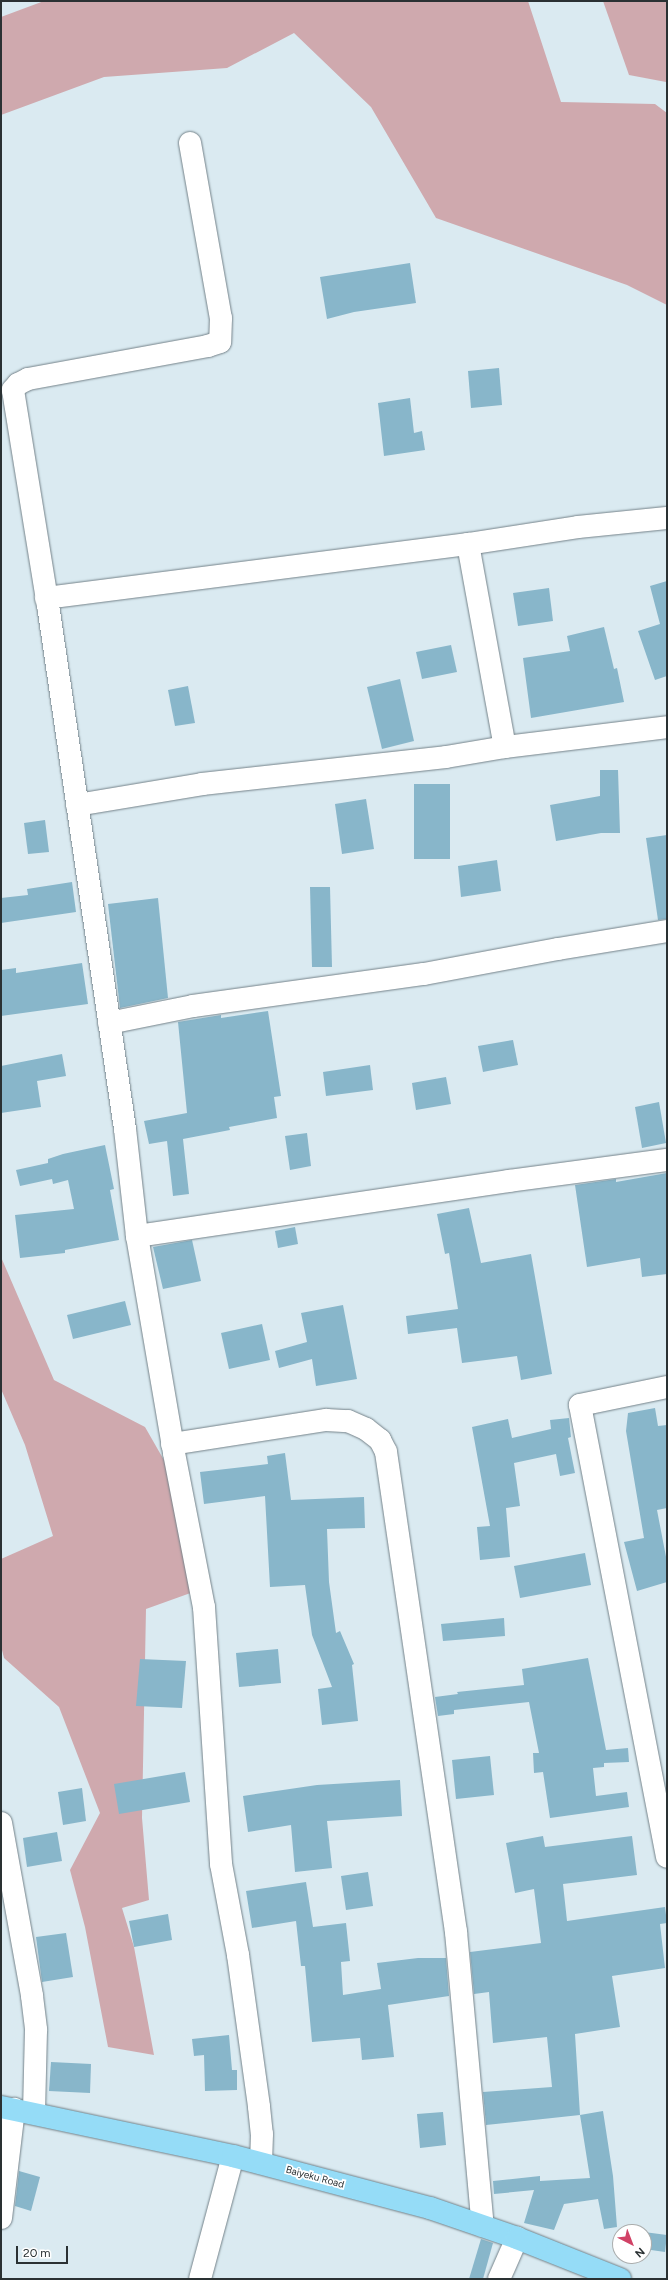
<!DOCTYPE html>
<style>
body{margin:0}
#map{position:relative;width:668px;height:2280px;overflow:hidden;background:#daeaf1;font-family:Figtree,sans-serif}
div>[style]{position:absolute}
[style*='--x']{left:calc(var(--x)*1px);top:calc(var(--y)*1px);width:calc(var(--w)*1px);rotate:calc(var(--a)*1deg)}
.green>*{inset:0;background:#cfa9ae}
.building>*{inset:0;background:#88b6ca}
.roads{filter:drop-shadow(0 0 1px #748289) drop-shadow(0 0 1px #748289)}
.minor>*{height:22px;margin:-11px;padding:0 11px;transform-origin:11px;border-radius:11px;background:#fff}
.major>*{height:22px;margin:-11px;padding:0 11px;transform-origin:11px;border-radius:11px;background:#95dcf7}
span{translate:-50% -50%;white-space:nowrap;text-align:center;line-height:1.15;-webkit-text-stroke:3.5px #fff;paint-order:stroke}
.street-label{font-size:10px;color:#2a3133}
.frame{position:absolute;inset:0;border:2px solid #2a3133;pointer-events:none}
.north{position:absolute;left:612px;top:2224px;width:40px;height:40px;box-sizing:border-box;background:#fff;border:1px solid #aaadad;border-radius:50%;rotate:138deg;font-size:11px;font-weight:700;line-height:16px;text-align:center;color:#2a3133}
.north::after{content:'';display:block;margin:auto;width:14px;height:18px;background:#d14266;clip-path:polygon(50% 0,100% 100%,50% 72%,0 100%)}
.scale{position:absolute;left:16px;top:2246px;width:52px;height:18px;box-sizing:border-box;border:2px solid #2a3133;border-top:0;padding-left:5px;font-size:12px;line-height:14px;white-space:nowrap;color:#2a3133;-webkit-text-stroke:3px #fff;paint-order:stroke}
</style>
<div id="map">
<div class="green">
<div style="clip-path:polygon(44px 1px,528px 1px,561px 102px,655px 104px,667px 113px,667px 305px,627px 285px,436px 218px,371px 107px,294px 33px,227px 68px,104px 77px,1px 115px,1px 17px)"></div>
<div style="clip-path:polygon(603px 1px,667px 1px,666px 82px,629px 75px)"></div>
<div style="clip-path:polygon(1px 1257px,54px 1380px,145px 1427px,192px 1509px,210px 1586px,146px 1609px,142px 1818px,149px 1900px,122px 1908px,134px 1947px,154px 2055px,108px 2047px,85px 1927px,70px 1870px,100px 1813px,59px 1707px,4px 1658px,1px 1646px,1px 1559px,53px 1536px,25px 1445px,1px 1389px)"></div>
</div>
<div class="building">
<div style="clip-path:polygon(410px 263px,416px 303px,354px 312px,327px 319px,320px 277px)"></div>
<div style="clip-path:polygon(499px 368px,502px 405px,471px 408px,468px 371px)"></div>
<div style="clip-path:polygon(410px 398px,414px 433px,422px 431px,425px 450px,384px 456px,378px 403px)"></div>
<div style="clip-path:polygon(667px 581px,667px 676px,655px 680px,638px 631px,660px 624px,650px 586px)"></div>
<div style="clip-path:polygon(549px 588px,553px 621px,518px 626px,513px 593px)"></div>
<div style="clip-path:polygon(604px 627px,614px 669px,617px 668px,624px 702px,531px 718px,523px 658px,570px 651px,567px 636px)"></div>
<div style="clip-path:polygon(451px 645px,457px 672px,422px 679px,416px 652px)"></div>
<div style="clip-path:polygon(400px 679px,414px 741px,382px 749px,367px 687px)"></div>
<div style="clip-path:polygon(188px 686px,195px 723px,175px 726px,168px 690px)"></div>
<div style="clip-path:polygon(600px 770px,618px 770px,620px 833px,601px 833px,556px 841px,550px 805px,600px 796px)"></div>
<div style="clip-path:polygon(414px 784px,450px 784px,450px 859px,414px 859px)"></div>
<div style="clip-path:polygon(366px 799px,374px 849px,342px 854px,335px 804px)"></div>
<div style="clip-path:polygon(45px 820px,49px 852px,28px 854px,24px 823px)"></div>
<div style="clip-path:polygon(667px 835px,667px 919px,658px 920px,646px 838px)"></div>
<div style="clip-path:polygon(497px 860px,501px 891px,461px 897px,458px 866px)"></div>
<div style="clip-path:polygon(72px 882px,76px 912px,1px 923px,1px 898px,28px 895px,27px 889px)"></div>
<div style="clip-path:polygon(310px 887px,330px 887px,332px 967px,312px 967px)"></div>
<div style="clip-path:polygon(158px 898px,168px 998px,120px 1008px,108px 904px)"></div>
<div style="clip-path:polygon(82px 963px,88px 1004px,1px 1016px,1px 970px,16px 968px,16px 973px)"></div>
<div style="clip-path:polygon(268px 1011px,281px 1096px,274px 1097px,277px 1118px,229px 1127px,230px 1130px,183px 1139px,189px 1194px,173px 1196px,167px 1141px,149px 1144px,144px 1121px,187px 1113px,178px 1022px,221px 1015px,221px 1018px)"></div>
<div style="clip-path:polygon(513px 1040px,518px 1065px,483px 1072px,478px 1046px)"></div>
<div style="clip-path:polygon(62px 1054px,66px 1076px,37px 1081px,41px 1107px,1px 1113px,1px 1066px)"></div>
<div style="clip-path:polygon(370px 1065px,373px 1090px,326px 1096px,323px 1072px)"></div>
<div style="clip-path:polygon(446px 1077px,451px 1104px,416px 1110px,412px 1083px)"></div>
<div style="clip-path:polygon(659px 1102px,666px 1143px,642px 1148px,635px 1107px)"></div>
<div style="clip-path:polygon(307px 1133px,311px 1166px,290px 1170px,285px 1136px)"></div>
<div style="clip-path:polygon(105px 1145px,114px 1189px,110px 1190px,119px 1240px,65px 1250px,65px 1253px,20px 1258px,15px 1215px,74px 1209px,68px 1180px,53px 1184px,52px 1179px,20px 1186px,16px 1170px,48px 1163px,48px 1159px,63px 1154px)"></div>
<div style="clip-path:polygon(667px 1173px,667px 1274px,642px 1277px,640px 1258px,587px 1267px,575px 1185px,616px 1179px,616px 1182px)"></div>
<div style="clip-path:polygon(469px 1208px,481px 1263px,531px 1254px,552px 1374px,521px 1380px,517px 1356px,462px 1363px,457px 1328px,408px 1334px,406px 1316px,458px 1309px,449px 1253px,445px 1254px,437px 1214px)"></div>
<div style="clip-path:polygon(295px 1227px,298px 1244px,278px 1248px,275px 1231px)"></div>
<div style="clip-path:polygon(192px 1240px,201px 1281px,163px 1289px,153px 1247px)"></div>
<div style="clip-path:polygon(125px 1301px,131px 1325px,73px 1339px,67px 1315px)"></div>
<div style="clip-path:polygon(343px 1305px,357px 1379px,316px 1386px,312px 1359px,279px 1368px,275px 1351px,307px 1342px,301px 1313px)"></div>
<div style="clip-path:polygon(262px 1324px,270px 1360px,229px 1369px,221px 1333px)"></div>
<div style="clip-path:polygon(655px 1408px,658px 1426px,667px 1425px,667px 1508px,657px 1510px,667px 1562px,667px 1582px,637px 1591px,624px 1542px,644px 1538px,626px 1431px,628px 1413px)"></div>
<div style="clip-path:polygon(569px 1418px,571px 1437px,568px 1438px,575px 1473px,560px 1476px,556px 1454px,514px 1463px,520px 1506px,506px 1508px,510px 1557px,480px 1560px,477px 1527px,490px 1526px,472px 1427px,508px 1419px,512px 1438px,551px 1429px,550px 1420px)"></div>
<div style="clip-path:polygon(285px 1453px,291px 1500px,364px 1497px,365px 1528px,327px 1529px,329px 1582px,336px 1633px,340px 1631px,354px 1664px,352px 1665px,358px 1721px,322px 1725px,318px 1689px,332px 1687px,312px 1635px,305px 1585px,270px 1587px,265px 1496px,204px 1504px,200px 1472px,268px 1464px,267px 1456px)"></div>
<div style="clip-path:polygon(585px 1553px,591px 1585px,520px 1598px,514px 1566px)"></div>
<div style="clip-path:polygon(504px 1618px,505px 1636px,443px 1641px,441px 1624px)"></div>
<div style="clip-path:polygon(278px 1649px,281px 1683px,239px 1687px,236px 1653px)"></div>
<div style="clip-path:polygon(588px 1658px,606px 1750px,628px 1748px,629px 1762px,604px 1763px,604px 1767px,593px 1768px,596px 1796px,627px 1792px,629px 1807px,550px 1818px,543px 1772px,534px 1773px,533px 1753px,539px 1753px,529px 1702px,454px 1710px,454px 1714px,438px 1716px,435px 1697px,458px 1694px,457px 1692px,524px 1685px,522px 1669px)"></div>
<div style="clip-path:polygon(140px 1659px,186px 1661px,182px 1708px,136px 1706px)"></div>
<div style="clip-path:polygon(490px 1756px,494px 1795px,456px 1799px,452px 1760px)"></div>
<div style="clip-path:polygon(185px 1772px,190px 1802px,119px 1814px,114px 1784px)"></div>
<div style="clip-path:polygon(400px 1780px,402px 1816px,327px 1821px,332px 1868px,295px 1872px,291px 1825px,248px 1832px,243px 1796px,317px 1785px)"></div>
<div style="clip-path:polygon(82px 1788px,86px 1821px,63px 1825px,58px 1792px)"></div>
<div style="clip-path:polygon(57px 1832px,62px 1861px,27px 1867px,23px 1838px)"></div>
<div style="clip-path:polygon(543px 1836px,545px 1847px,632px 1836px,637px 1875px,563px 1884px,567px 1921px,665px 1907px,667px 1923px,660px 1924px,665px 1968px,612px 1976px,620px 2027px,575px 2034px,580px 2115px,486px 2125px,483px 2092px,552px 2087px,547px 2037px,493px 2043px,489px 1992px,474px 1994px,470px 1952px,541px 1943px,534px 1889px,515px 1893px,506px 1843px)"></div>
<div style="clip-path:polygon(368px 1872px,373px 1906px,346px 1910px,341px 1876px)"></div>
<div style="clip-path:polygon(306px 1882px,313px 1927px,346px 1923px,350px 1961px,341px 1962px,343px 1995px,381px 1989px,377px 1963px,418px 1958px,446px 1958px,449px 1996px,388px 2005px,394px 2057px,362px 2060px,360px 2038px,312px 2042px,305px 1966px,301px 1966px,296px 1921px,252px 1928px,246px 1891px)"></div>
<div style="clip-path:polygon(168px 1914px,172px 1940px,134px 1947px,129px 1921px)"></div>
<div style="clip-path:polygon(66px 1933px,73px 1977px,42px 1982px,36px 1937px)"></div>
<div style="clip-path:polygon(229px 2035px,232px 2070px,237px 2070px,237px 2090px,205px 2091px,204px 2055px,194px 2056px,192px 2039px)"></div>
<div style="clip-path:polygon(51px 2062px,91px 2064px,90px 2093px,49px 2091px)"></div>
<div style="clip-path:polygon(603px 2111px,613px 2176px,617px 2227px,604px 2229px,598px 2199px,564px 2204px,554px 2230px,524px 2223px,534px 2190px,494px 2194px,493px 2181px,540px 2176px,540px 2181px,590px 2178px,580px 2115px)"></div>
<div style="clip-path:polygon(443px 2112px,446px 2145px,420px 2148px,417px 2114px)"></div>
<div style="clip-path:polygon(19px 2171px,40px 2177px,31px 2211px,15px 2206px)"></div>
<div style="clip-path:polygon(644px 2232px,667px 2235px,665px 2252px,644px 2249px)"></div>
<div style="clip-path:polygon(481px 2239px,493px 2243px,483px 2279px,469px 2279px)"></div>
</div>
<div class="roads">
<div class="minor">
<div style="--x:190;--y:143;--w:178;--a:80"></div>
<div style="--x:221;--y:318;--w:24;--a:92"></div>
<div style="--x:220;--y:342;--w:13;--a:162"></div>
<div style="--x:208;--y:346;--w:183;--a:169.6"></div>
<div style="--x:28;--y:379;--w:11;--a:153"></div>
<div style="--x:18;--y:384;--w:8;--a:130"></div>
<div style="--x:13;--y:390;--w:218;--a:80.8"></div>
<div style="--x:48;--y:605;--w:530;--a:81.64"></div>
<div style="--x:125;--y:1129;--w:108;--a:83.6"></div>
<div style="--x:137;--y:1236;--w:220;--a:80.3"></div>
<div style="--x:174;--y:1453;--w:157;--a:79"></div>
<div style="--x:204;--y:1607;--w:258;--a:86.2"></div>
<div style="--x:221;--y:1864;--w:93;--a:79.4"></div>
<div style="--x:238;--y:1955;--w:153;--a:82.1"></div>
<div style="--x:259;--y:2107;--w:27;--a:84"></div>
<div style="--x:262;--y:2134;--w:29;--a:92"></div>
<div style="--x:468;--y:544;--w:206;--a:79.7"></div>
<div style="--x:46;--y:598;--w:425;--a:-7.3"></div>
<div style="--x:468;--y:544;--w:111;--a:-8.8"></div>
<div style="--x:578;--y:527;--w:89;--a:-5.8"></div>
<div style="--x:77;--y:805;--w:127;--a:-9.5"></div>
<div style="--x:202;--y:784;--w:245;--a:-6.3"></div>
<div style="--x:446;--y:757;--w:60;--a:-9.6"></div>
<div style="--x:505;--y:747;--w:163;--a:-7"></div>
<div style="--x:109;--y:1023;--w:86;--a:-11.4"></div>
<div style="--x:193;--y:1006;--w:233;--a:-7.9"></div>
<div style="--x:424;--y:974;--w:136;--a:-10.6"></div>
<div style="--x:558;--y:949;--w:110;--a:-9.4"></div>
<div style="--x:137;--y:1236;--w:376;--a:-8.4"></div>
<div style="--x:509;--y:1181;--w:159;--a:-7.6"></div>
<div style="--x:667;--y:1387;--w:89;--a:168.3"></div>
<div style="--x:580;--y:1405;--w:460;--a:79.1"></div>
<div style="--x:172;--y:1444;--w:156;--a:-8.9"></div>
<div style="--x:326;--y:1420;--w:22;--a:3"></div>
<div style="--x:348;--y:1421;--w:20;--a:24"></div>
<div style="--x:366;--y:1429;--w:18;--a:38"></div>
<div style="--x:380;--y:1440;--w:13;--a:63"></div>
<div style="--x:386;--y:1452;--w:485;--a:81.7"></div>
<div style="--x:456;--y:1932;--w:295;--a:84.8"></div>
<div style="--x:1;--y:1823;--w:176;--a:79.8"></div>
<div style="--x:32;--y:1996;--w:34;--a:83"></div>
<div style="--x:36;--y:2030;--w:83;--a:91.4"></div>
<div style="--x:1;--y:2218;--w:110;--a:-83.2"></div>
<div style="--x:200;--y:2279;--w:127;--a:-75"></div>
<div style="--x:499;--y:2279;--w:45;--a:-66.3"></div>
</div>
<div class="major">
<div style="--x:1;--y:2107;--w:237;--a:11.9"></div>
<div style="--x:233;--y:2156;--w:204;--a:14.8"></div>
<div style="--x:430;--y:2208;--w:92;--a:19"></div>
<div style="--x:517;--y:2238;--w:111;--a:21.7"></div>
</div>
</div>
<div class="street-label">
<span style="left:315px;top:2177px;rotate:15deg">Baiyeku Road</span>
</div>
<div class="frame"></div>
<div class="north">N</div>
<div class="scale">20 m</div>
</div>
